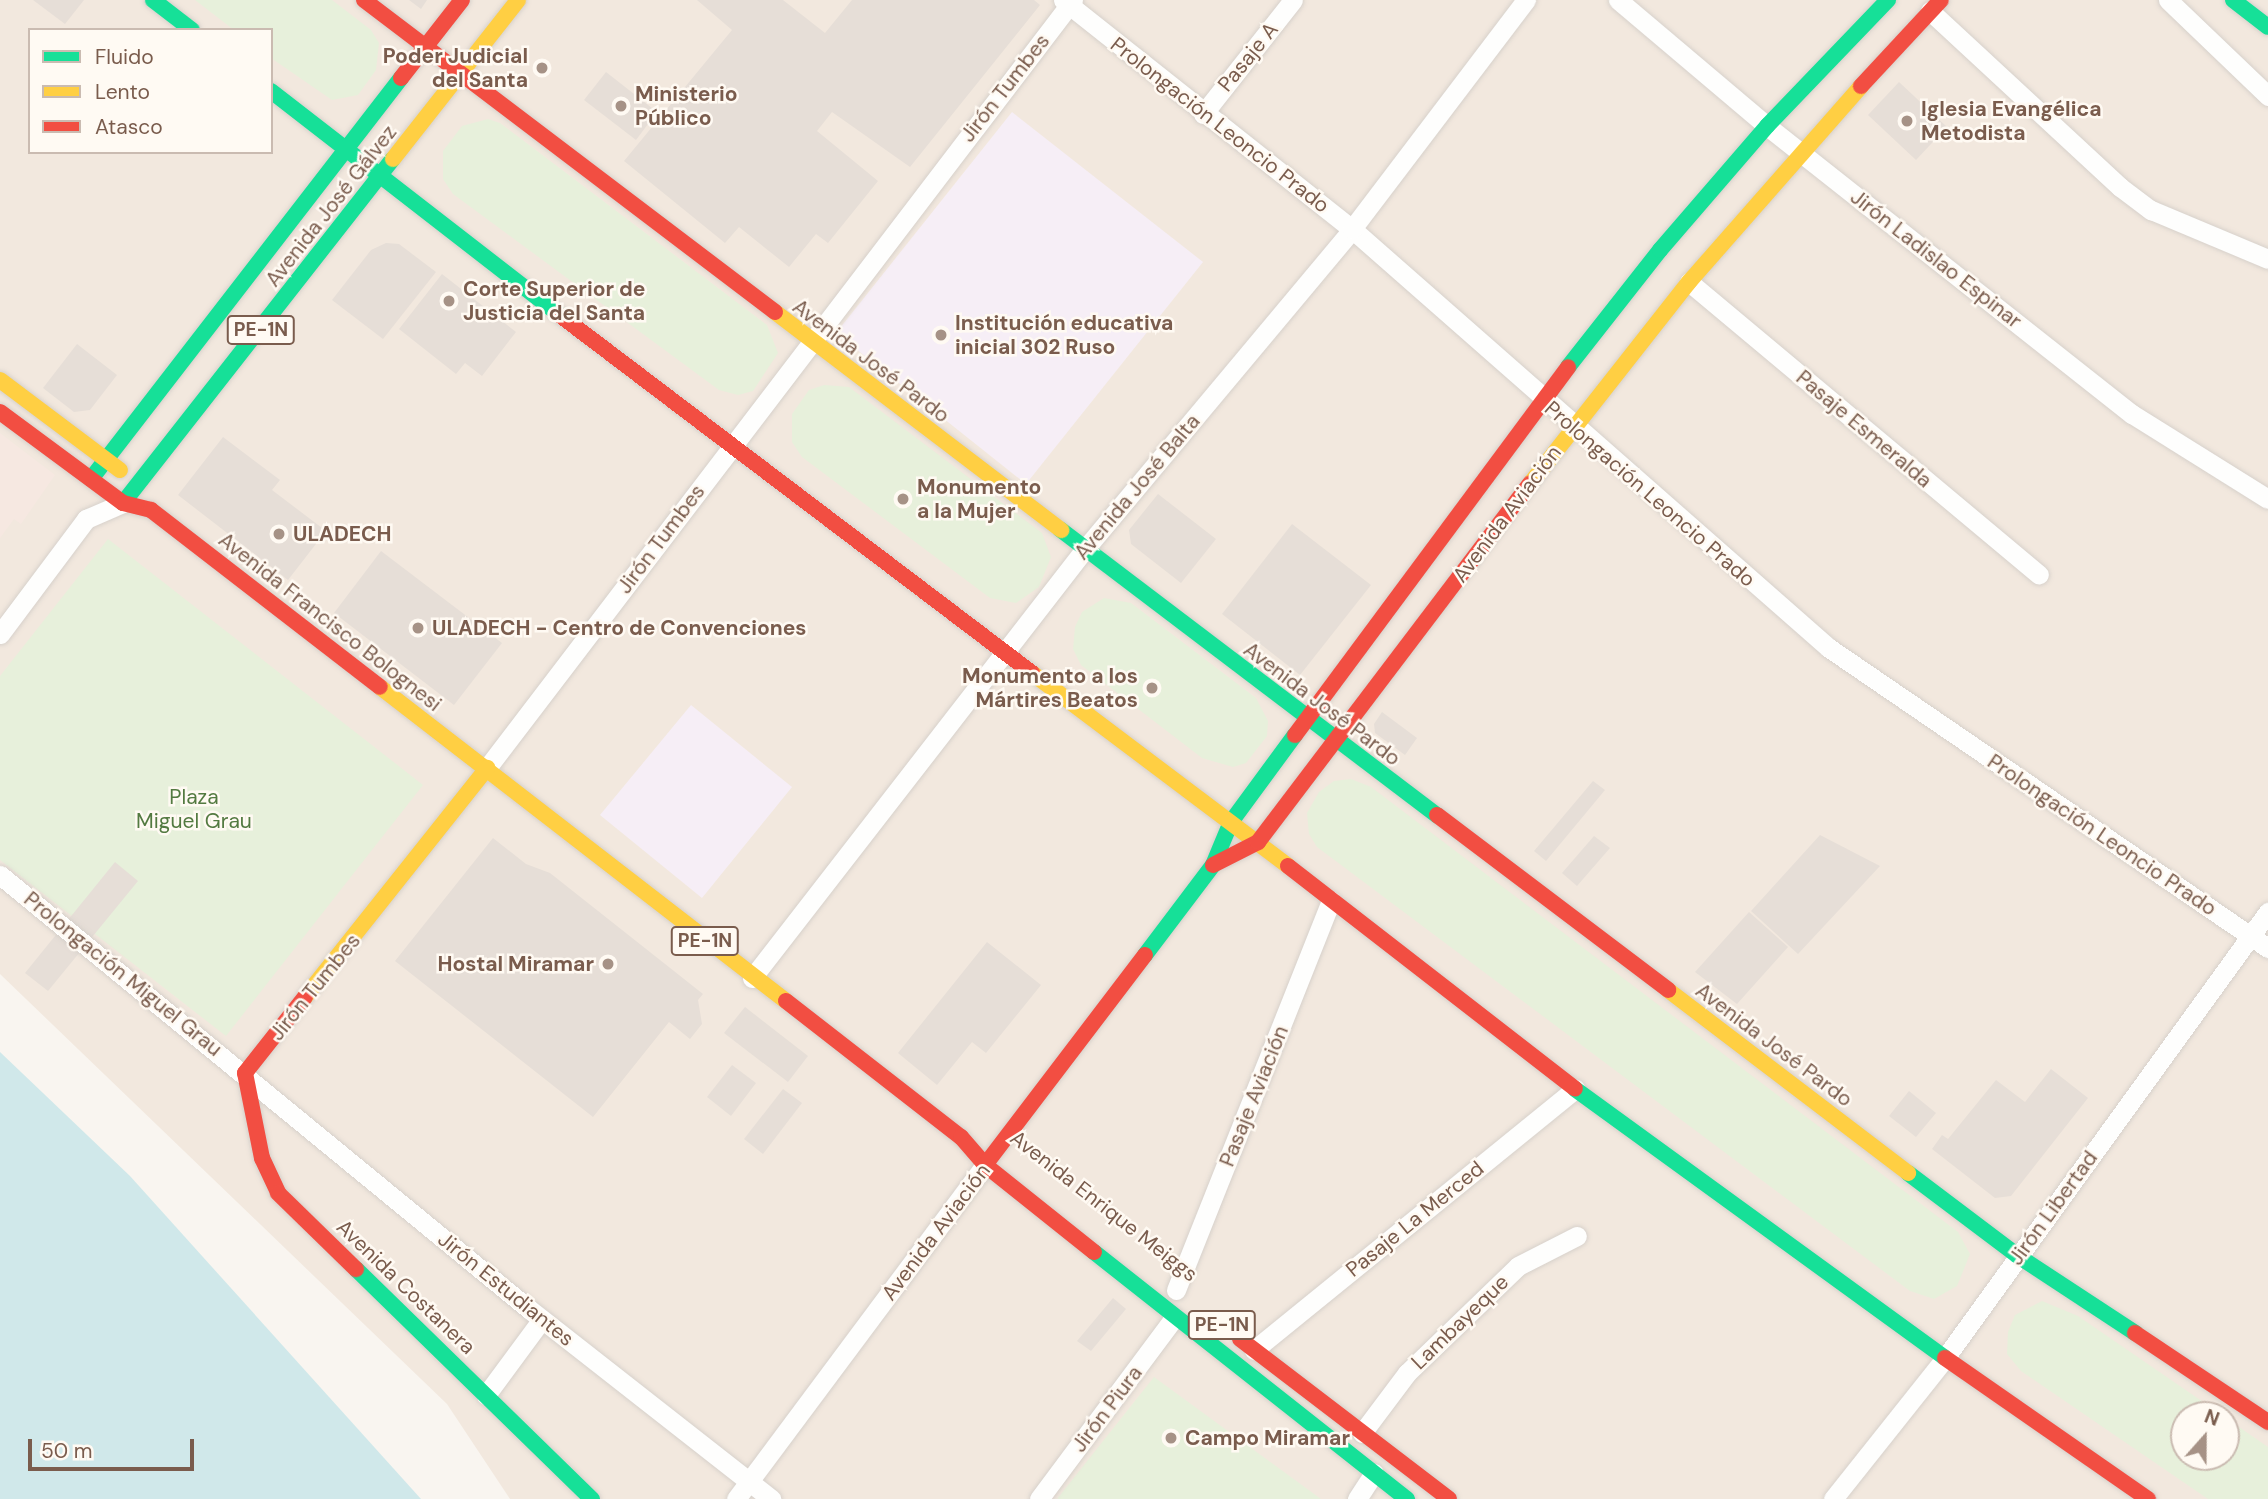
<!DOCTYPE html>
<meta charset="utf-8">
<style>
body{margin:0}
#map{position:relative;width:2268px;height:1499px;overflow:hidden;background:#f9f5f0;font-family:"DM Sans",sans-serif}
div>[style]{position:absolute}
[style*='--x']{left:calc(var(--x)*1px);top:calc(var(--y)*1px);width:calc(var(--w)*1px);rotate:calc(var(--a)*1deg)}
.residential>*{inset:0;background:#f2e8de}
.commercial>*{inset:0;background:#f6e8e1}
.education>*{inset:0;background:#f6eef6}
.green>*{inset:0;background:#e7f0db}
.water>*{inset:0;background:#d0e8ea}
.building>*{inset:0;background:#e6ded7}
.roads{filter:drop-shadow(0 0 2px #d7d1cb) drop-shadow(0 0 2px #d7d1cb)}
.street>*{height:19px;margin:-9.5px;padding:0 9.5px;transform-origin:9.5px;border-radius:9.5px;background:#fefefd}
.fast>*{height:16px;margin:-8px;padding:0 8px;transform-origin:8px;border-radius:8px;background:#16e098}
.slow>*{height:16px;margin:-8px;padding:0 8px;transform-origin:8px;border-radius:8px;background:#ffcf43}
.jam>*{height:16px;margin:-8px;padding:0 8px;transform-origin:8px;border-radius:8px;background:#f24e42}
.dots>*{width:19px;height:19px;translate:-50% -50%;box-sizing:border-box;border:4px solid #fffaf3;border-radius:50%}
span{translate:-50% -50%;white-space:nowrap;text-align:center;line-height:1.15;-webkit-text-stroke:5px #fffaf3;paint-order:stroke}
.shield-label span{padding:2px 5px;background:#fffaf3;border:2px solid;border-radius:5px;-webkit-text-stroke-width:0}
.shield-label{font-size:19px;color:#7a5c4d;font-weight:700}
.poi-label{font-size:21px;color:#7a5c4d;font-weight:700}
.right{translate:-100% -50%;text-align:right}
.left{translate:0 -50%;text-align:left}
.street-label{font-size:21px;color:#7a5c4d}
.park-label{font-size:21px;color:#537a41}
.legend{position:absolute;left:28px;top:28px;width:245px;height:126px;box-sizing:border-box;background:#fffaf3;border:2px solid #cabbb1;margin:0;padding:9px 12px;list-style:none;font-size:21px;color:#7a5c4d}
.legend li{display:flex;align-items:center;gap:14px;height:35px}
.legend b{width:35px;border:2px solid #cabbb1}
.north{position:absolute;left:2170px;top:1401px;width:70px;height:70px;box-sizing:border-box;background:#fffaf3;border:2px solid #cabbb1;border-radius:50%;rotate:21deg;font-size:19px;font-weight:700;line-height:28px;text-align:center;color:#7a5c4d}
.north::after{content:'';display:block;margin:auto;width:24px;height:32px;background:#a69286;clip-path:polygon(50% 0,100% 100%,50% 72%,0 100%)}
.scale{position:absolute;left:28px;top:1439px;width:166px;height:32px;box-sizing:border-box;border:4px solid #7a5c4d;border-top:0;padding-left:9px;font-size:21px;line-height:24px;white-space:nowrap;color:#7a5c4d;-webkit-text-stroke:5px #fffaf3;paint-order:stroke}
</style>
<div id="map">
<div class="residential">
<div style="clip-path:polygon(evenodd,0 0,2268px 0,2268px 1499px,510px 1499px,447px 1404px,0 974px,0 0,30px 30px,271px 30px,271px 152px,30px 152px,30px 30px,0 0,2184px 1415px,2226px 1415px,2226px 1457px,2184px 1457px,2184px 1415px)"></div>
</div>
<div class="commercial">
<div style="clip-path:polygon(0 433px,55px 475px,21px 524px,14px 519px,0 538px)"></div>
</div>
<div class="education">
<div style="clip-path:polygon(1012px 112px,1203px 262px,1026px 484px,836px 333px)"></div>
<div style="clip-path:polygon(691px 705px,792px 787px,702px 898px,600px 815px)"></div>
</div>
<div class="green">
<div style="clip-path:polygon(195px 0,332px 0,371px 30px,379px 43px,376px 70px,358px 95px,332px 100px,271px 58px,271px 30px,234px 30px)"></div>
<div style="clip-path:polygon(488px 119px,500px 123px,767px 325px,778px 353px,753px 391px,738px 395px,719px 390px,453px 194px,443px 179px,443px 151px,462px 126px)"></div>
<div style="clip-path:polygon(824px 385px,849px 387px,1042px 533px,1051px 557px,1039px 587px,1016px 603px,990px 598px,802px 457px,792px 442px,792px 414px,809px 390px)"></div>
<div style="clip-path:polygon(108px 539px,423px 785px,226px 1036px,0 860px,0 676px)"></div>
<div style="clip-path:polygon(1104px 598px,1131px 603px,1256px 698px,1268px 721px,1267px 736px,1246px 763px,1233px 767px,1202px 758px,1081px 665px,1073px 649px,1075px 627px,1082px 612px)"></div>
<div style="clip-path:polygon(1351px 779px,1371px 787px,1958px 1232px,1970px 1254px,1957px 1286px,1934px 1299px,1910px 1291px,1317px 847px,1309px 834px,1307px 813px,1319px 792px,1334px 781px)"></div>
<div style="clip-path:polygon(2042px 1301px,2078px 1316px,2222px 1415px,2184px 1415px,2184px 1457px,2226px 1457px,2226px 1418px,2268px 1447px,2268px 1499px,2208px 1499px,2021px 1371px,2007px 1354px,2008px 1332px,2015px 1315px)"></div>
<div style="clip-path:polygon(1154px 1377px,1321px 1499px,1057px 1499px)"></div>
</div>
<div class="water">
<div style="clip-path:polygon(0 1052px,130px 1176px,421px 1499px,0 1499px)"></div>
</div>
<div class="building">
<div style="clip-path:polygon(33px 0,84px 0,65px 24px)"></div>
<div style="clip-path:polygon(409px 0,427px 0,421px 9px)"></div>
<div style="clip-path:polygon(697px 0,783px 0,825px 33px,852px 0,1034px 0,1040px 5px,910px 167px,832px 112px,817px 131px,878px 181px,828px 243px,816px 234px,789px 267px,739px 227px,725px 243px,624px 161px,732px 30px)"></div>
<div style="clip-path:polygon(606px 72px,657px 112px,636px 140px,584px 100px)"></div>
<div style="clip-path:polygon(1899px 82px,1947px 127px,1916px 160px,1868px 115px)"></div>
<div style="clip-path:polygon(386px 243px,399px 244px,436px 272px,383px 339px,332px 300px,371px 250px)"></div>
<div style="clip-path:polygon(442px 274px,516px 332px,482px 376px,465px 363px,456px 374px,399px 329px)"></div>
<div style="clip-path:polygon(77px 344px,117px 375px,90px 410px,74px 412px,43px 388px)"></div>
<div style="clip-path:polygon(223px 437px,280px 480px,272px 490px,326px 531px,288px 580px,178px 495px)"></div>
<div style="clip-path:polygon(1158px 494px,1216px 539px,1181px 583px,1131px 544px,1129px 530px)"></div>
<div style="clip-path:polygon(1292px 524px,1371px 585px,1300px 675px,1222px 614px)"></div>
<div style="clip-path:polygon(381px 551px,502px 643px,454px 705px,334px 613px)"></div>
<div style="clip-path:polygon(1382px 712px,1417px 738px,1405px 755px,1375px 733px,1374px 724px)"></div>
<div style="clip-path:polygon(1593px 781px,1605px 790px,1546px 861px,1534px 851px)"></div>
<div style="clip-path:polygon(1820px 835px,1880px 866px,1798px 954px,1751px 911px)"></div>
<div style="clip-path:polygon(1594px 836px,1610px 848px,1577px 886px,1562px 873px)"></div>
<div style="clip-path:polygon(493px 838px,526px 864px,550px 873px,703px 994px,698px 1000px,702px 1024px,690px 1039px,669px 1022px,593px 1117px,395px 961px)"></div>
<div style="clip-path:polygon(115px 862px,138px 881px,48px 991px,25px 973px)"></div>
<div style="clip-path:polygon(1749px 912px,1788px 947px,1737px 1004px,1695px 972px)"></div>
<div style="clip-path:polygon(987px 942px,1041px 985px,986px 1053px,972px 1042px,937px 1085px,898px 1053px)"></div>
<div style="clip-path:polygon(745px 1007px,808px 1056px,788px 1082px,724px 1033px)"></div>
<div style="clip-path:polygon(732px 1065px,756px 1083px,731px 1116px,707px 1097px)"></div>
<div style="clip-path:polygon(2051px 1069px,2088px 1098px,2011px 1196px,1995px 1198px,1932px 1149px,1942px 1135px,1948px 1139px,1996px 1080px,2025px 1102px)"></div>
<div style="clip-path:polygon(783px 1089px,802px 1103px,763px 1154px,744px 1139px)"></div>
<div style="clip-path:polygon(1909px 1091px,1936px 1113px,1916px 1137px,1889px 1116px)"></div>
<div style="clip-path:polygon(1113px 1298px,1126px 1309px,1091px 1351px,1077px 1341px)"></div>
</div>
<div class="roads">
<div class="street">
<div style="--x:1063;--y:0;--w:369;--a:38.4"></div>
<div style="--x:1352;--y:229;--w:635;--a:41.3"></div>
<div style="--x:1829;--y:648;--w:532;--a:34.35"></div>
<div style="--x:1618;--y:0;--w:195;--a:40.2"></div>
<div style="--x:1767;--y:126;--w:465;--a:38.3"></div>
<div style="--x:2132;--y:414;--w:160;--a:32"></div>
<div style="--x:2168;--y:0;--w:139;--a:43.8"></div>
<div style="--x:1930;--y:11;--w:259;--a:42.8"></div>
<div style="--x:2120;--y:187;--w:39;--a:37"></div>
<div style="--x:2151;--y:210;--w:127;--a:22.7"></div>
<div style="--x:1203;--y:114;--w:145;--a:-51.7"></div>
<div style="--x:1689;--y:282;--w:456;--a:39.9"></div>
<div style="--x:0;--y:634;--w:144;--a:-53.2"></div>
<div style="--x:86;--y:519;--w:40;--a:-23.4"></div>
<div style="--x:487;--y:768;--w:966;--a:-52.66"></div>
<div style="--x:0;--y:875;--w:684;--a:39.37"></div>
<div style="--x:529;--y:1309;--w:308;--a:38.1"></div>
<div style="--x:752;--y:978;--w:542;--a:-52.2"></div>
<div style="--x:1084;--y:550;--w:418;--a:-50.1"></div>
<div style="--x:1352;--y:229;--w:288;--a:-52.8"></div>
<div style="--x:1176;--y:1290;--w:419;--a:-68.3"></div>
<div style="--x:1254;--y:1350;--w:414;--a:-39.1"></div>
<div style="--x:486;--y:1395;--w:94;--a:-53.6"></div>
<div style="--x:1362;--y:1433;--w:75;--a:-53.1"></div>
<div style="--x:1407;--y:1373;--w:154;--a:-43.9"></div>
<div style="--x:1518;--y:1266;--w:66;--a:-27"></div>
<div style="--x:736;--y:1499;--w:417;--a:-53.3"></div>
<div style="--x:1039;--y:1499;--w:226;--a:-53.3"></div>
<div style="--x:1357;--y:1499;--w:31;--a:-57"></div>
<div style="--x:1833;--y:1499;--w:180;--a:-51.5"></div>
<div style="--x:1945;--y:1358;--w:551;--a:-54.09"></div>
</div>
<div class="fast">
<div style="--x:153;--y:0;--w:49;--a:37.6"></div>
<div style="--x:2233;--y:0;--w:44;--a:37.6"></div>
<div style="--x:271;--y:91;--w:367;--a:37.8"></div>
<div style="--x:1568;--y:367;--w:149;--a:-51.8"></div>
<div style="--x:1660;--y:250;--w:164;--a:-49.2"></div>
<div style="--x:1767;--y:126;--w:175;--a:-46.2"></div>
<div style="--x:91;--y:479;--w:507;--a:-52.29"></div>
<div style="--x:123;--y:503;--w:437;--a:-51.9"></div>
<div style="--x:1061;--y:530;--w:472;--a:37.2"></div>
<div style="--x:1145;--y:955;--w:113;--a:-52.9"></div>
<div style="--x:1213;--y:865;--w:47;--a:-67.3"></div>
<div style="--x:1231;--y:822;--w:108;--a:-53.7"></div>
<div style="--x:1575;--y:1089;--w:457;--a:36"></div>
<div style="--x:1908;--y:1173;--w:138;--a:37"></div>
<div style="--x:2018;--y:1256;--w:140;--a:33.3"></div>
<div style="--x:1094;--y:1252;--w:399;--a:38.3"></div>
<div style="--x:356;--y:1269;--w:330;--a:44.3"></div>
</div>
<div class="slow">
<div style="--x:393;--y:159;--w:202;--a:-51.8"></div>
<div style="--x:775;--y:312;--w:360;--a:37.3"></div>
<div style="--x:0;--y:380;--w:150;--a:36.9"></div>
<div style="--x:1530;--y:484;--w:257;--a:-51.8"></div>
<div style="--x:1689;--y:282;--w:261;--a:-48.7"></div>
<div style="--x:1032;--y:673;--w:321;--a:37"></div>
<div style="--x:380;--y:687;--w:513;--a:37.72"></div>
<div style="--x:1668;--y:990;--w:302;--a:37.3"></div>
<div style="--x:305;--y:997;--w:293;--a:-51.5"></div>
</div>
<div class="jam">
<div style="--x:364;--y:0;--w:516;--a:37.2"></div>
<div style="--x:401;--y:78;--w:99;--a:-52"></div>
<div style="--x:1861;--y:86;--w:117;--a:-47.1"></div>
<div style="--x:561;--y:316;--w:591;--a:37.16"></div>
<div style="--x:0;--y:412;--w:153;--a:36.5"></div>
<div style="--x:123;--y:503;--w:29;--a:14"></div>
<div style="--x:151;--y:510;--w:289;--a:37.7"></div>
<div style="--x:1295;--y:735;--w:458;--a:-53.4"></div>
<div style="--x:1437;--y:815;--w:290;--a:37.1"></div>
<div style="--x:1213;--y:865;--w:51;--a:-27.1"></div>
<div style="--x:1258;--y:842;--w:450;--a:-52.8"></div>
<div style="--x:1288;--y:866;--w:363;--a:37.8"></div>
<div style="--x:305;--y:997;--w:97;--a:128.3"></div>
<div style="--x:245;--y:1073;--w:87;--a:78.7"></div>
<div style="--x:262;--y:1158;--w:38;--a:65"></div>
<div style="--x:278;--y:1193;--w:109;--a:44.3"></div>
<div style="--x:786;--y:1001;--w:222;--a:37.9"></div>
<div style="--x:961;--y:1137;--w:37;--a:49"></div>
<div style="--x:1094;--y:1252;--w:139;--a:-141.4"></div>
<div style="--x:985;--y:1165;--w:264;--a:-52.7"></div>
<div style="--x:2135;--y:1333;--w:160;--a:33.8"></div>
<div style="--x:1240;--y:1339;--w:263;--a:37.4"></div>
<div style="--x:1945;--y:1358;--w:247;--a:34.8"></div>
</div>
</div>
<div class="dots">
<div style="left:542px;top:68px;background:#a69286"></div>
<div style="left:621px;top:106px;background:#a69286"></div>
<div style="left:1907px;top:121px;background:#a69286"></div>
<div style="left:449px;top:301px;background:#a69286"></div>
<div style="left:941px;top:335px;background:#a69286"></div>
<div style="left:903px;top:499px;background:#a69286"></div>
<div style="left:279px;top:534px;background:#a69286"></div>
<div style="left:418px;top:628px;background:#a69286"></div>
<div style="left:1152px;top:688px;background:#a69286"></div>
<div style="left:608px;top:964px;background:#a69286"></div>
<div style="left:1171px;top:1438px;background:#a69286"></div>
</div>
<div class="shield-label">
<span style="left:261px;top:330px">PE-1N</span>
<span style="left:705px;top:941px">PE-1N</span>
<span style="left:1222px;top:1325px">PE-1N</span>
</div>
<div class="poi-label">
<span class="right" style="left:528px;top:68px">Poder Judicial<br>del Santa</span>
<span class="left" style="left:635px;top:106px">Ministerio<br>Público</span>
<span class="left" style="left:1921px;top:121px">Iglesia Evangélica<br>Metodista</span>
<span class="left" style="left:463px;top:301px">Corte Superior de<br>Justicia del Santa</span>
<span class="left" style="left:955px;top:335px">Institución educativa<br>inicial 302 Ruso</span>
<span class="left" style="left:917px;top:499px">Monumento<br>a la Mujer</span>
<span class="left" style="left:293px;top:534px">ULADECH</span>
<span class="left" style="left:432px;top:628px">ULADECH - Centro de Convenciones</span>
<span class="right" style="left:1138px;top:688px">Monumento a los<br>Mártires Beatos</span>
<span class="right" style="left:594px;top:964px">Hostal Miramar</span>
<span class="left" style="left:1185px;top:1438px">Campo Miramar</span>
</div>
<div class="street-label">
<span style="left:1248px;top:57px;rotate:-51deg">Pasaje A</span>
<span style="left:1005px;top:88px;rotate:-52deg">Jirón Tumbes</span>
<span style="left:1220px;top:125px;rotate:38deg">Prolongación Leoncio Prado</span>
<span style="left:331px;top:206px;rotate:-52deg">Avenida José Gálvez</span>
<span style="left:1936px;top:259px;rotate:38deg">Jirón Ladislao Espinar</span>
<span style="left:871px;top:361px;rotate:37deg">Avenida José Pardo</span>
<span style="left:1864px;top:429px;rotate:40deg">Pasaje Esmeralda</span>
<span style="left:1137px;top:487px;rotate:-50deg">Avenida José Balta</span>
<span style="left:1650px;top:494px;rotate:41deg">Prolongación Leoncio Prado</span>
<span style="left:1507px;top:514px;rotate:-53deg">Avenida Aviación</span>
<span style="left:661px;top:539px;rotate:-53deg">Jirón Tumbes</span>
<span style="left:330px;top:622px;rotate:38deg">Avenida Francisco Bolognesi</span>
<span style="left:1322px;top:704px;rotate:37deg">Avenida José Pardo</span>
<span style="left:2102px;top:835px;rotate:34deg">Prolongación Leoncio Prado</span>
<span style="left:123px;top:974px;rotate:39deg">Prolongación Miguel Grau</span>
<span style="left:315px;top:987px;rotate:-51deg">Jirón Tumbes</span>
<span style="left:1774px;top:1045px;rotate:37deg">Avenida José Pardo</span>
<span style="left:1254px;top:1096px;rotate:-68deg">Pasaje Aviación</span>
<span style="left:1104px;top:1206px;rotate:38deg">Avenida Enrique Meiggs</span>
<span style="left:2053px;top:1208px;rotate:-54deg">Jirón Libertad</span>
<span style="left:1415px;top:1219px;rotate:-39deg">Pasaje La Merced</span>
<span style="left:936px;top:1232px;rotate:-53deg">Avenida Aviación</span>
<span style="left:406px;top:1287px;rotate:44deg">Avenida Costanera</span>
<span style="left:506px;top:1289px;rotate:39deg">Jirón Estudiantes</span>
<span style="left:1460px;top:1322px;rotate:-44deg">Lambayeque</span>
<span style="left:1107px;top:1409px;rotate:-53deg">Jirón Piura</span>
</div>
<div class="park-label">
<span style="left:194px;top:809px">Plaza<br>Miguel Grau</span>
</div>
<ul class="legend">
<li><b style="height:9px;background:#16e098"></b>Fluido</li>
<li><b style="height:9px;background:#ffcf43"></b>Lento</li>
<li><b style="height:9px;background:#f24e42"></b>Atasco</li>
</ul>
<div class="north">N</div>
<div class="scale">50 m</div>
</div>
